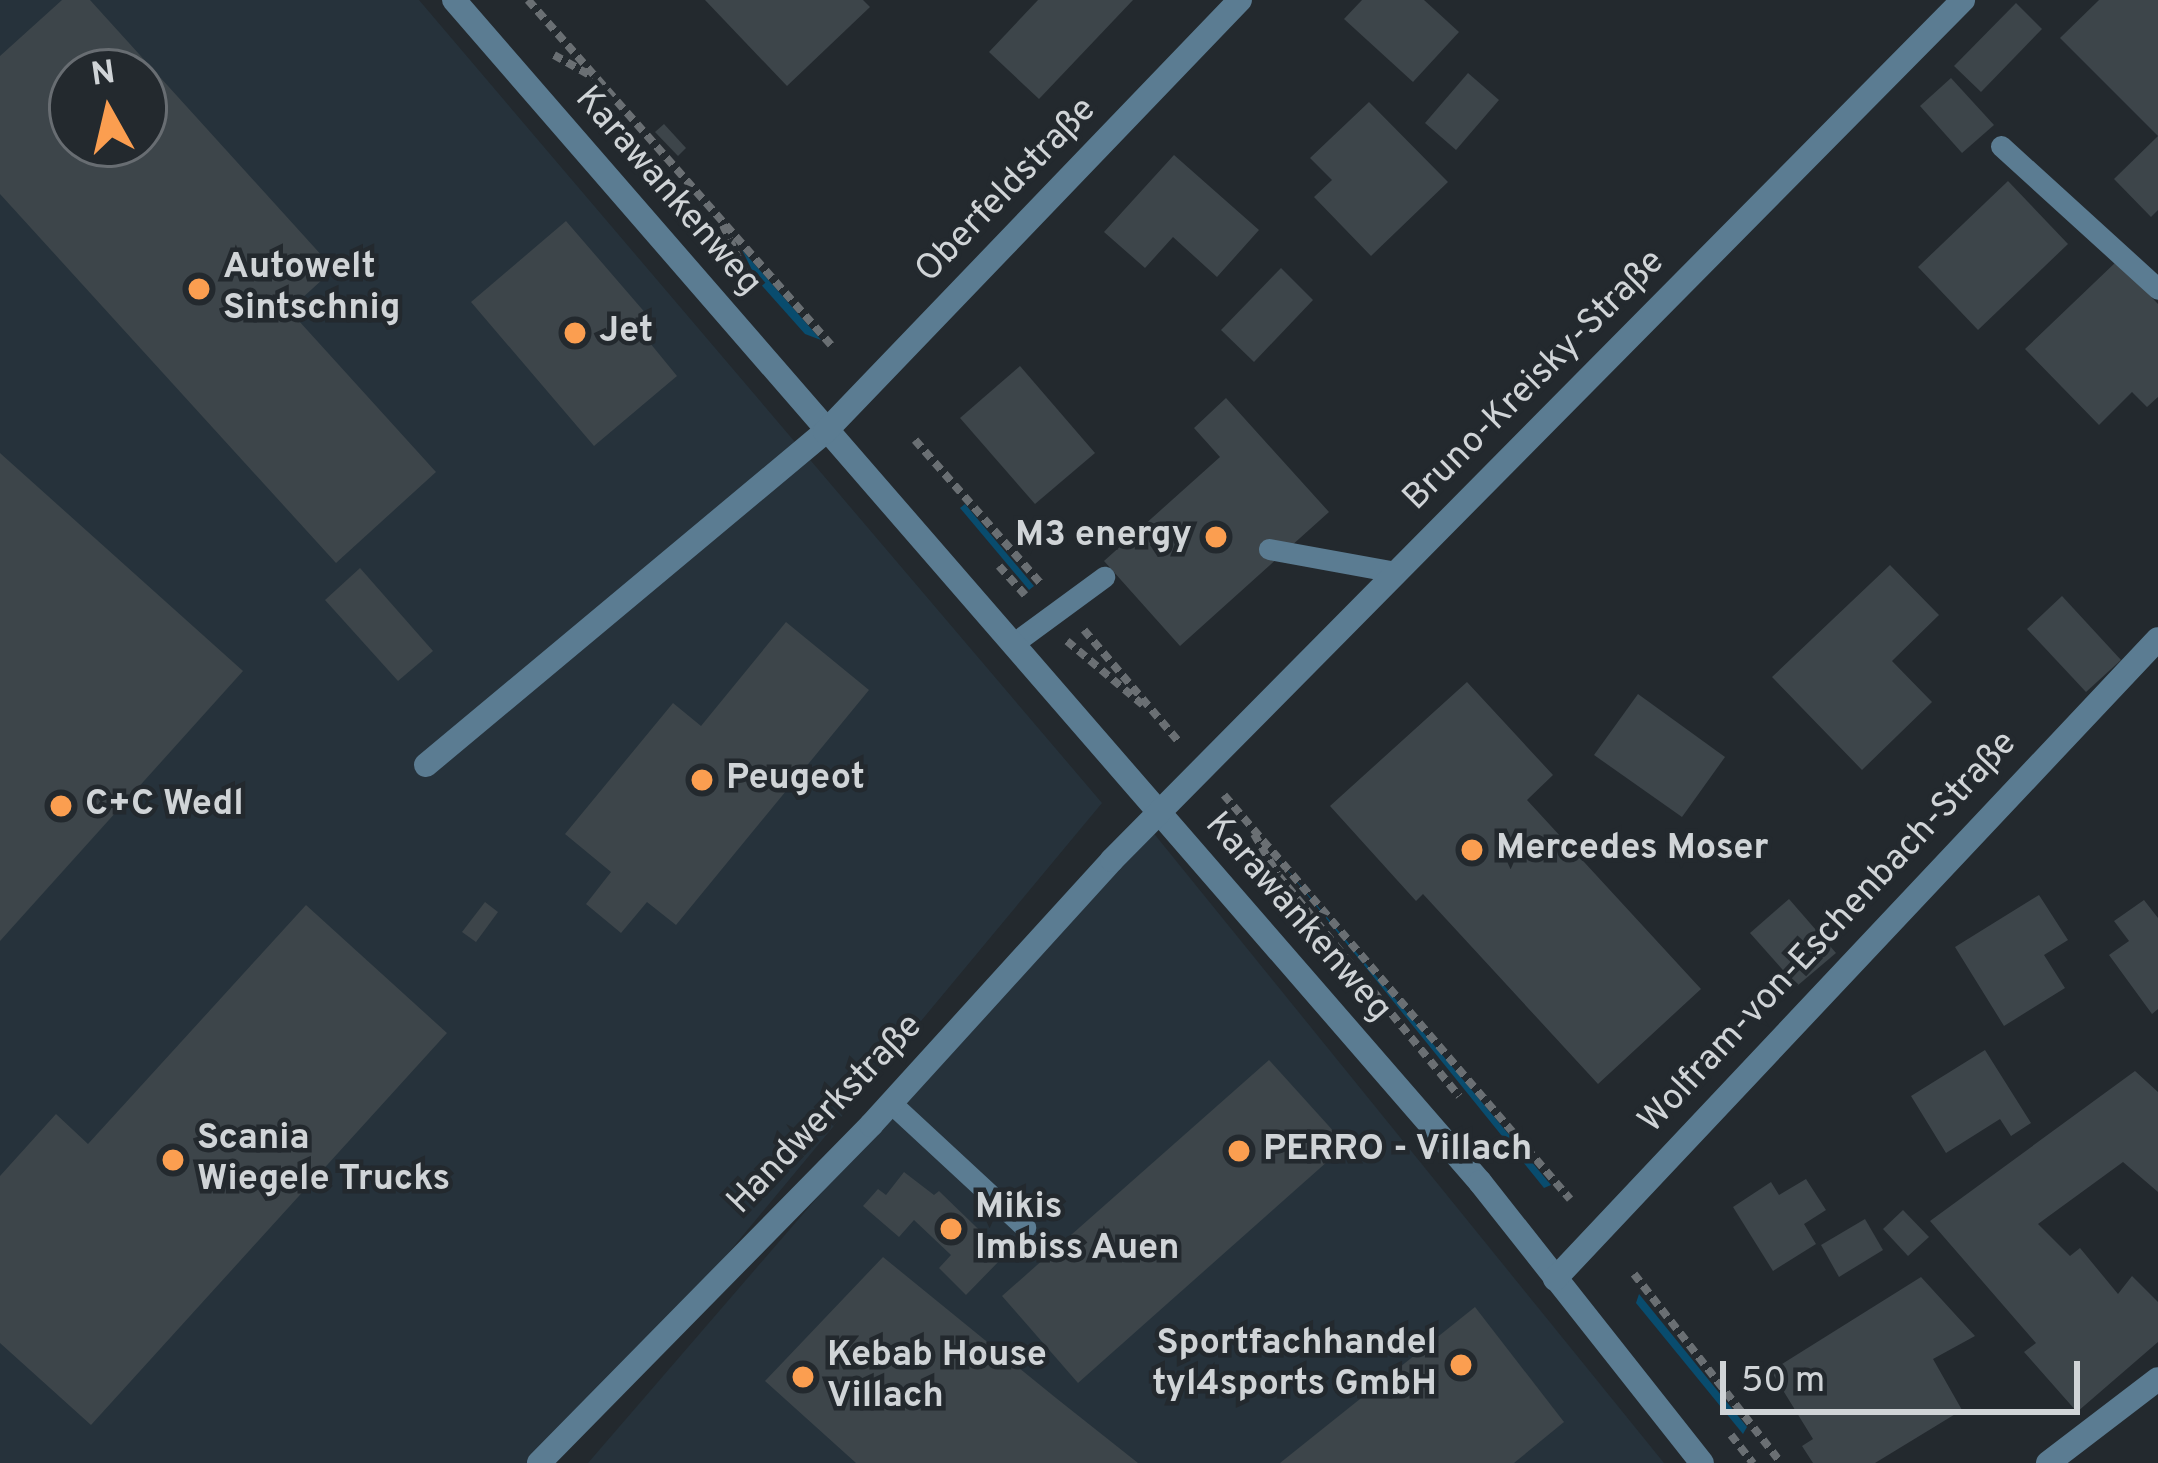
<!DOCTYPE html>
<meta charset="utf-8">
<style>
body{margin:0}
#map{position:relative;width:2158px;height:1463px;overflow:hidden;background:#23292e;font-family:Overpass,sans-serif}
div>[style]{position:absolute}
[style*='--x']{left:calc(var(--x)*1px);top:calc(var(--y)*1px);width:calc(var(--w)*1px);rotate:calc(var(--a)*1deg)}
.built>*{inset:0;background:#26323b}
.green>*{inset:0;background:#094c6e}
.building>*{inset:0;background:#3d454a}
.path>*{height:8px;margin-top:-4px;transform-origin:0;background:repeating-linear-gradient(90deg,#6a6f73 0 9px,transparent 0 15px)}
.service>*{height:21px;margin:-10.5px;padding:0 10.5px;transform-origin:10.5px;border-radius:10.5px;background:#5b7c92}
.minor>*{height:24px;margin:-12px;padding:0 12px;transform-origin:12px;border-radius:12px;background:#5b7c92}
.tertiary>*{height:24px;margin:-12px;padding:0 12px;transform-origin:12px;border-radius:12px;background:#5b7c92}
.dots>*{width:33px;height:33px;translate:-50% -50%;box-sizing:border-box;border:6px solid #23292e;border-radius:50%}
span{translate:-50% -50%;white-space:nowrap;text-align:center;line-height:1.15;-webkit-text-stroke:9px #23292e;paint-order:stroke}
.street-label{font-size:36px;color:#d0d4d7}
.poi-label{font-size:36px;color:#d0d4d7;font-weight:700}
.left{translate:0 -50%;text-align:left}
.right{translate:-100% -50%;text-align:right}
.north{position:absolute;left:48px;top:48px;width:120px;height:120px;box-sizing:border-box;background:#23292e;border:3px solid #686d72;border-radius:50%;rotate:352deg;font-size:33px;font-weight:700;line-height:48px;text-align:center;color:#d0d4d7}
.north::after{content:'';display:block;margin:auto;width:42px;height:54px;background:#fb9e50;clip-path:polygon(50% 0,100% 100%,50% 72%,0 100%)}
.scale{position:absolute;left:1720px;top:1361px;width:360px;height:54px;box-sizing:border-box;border:6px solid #d0d4d7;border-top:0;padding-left:15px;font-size:36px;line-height:42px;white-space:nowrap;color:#d0d4d7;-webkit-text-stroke:9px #23292e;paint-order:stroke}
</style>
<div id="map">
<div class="built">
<div style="clip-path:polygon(evenodd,0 0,419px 0,1102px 803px,554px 1463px,0 1463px,0 0,72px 72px,144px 72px,144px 144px,72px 144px,72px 72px)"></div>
<div style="clip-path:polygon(1143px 820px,1664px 1463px,588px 1463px)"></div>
</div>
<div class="green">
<div style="clip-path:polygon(742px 250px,821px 340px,805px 334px,757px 280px)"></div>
<div style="clip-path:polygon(965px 504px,1034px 586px,1029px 590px,960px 508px)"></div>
<div style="clip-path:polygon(1275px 855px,1551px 1185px,1544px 1188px)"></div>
<div style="clip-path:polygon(1639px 1294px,1747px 1427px,1743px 1434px,1636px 1303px)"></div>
</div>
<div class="building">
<div style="clip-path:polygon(evenodd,62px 0,90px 0,334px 269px,289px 310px,436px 472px,336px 563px,0 194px,0 56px,62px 0,72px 72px,144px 72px,144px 144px,72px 144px,72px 72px)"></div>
<div style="clip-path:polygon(705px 0,863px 0,870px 7px,787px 86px)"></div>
<div style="clip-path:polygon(1038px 0,1133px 0,1039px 99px,989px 52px)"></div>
<div style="clip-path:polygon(1362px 0,1424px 0,1459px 32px,1413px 82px,1344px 19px)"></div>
<div style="clip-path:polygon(2099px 0,2158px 0,2158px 136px,2060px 38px)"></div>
<div style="clip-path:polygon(2016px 3px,2042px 29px,1981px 92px,1954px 66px)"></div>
<div style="clip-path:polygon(1468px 73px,1499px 100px,1456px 150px,1425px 123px)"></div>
<div style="clip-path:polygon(1951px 78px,1994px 125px,1962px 153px,1920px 106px)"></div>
<div style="clip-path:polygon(1369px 102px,1448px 182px,1371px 256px,1314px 197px,1332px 180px,1310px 158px)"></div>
<div style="clip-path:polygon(664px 124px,686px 148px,678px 156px,655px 132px)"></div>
<div style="clip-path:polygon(2158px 136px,2158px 210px,2151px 217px,2114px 179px)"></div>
<div style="clip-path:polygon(1174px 155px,1259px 230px,1217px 277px,1173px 237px,1145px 268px,1104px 232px)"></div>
<div style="clip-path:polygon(2008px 181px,2068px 244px,1978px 330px,1918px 267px)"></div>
<div style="clip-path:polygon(566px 221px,654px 323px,650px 343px,677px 376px,594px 446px,471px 302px)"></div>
<div style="clip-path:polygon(2117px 261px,2158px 304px,2158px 397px,2147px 407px,2132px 392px,2099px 425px,2025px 349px)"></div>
<div style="clip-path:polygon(1281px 268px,1313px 300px,1254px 362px,1221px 330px)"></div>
<div style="clip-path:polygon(1020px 366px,1095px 453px,1035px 504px,960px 418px)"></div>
<div style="clip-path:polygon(1226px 398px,1329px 512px,1180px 646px,1104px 561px,1220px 457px,1194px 428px)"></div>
<div style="clip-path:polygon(0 453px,243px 671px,0 941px)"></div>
<div style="clip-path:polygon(1890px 565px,1939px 615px,1892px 661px,1932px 702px,1862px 770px,1772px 677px)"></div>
<div style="clip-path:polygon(360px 568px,433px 651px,398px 681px,325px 600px)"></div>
<div style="clip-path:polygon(2062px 596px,2121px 660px,2086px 692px,2027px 629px)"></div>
<div style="clip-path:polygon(786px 622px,869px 690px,676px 925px,647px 902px,621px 933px,586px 904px,611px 872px,565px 834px,673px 703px,701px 726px)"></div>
<div style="clip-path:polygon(1467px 682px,1553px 775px,1527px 800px,1701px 989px,1598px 1084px,1423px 894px,1416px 901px,1330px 806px)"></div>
<div style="clip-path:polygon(1638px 694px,1725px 757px,1682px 817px,1594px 755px)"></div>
<div style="clip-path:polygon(2039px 895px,2068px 940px,2044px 955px,2065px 988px,2004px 1026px,1955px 947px)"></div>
<div style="clip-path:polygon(1789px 899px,1836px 953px,1797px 986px,1750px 933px)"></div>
<div style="clip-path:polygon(2144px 900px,2158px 918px,2158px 1009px,2152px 1014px,2109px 955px,2129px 941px,2114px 921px)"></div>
<div style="clip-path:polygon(485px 902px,498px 912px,476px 942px,462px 932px)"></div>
<div style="clip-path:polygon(306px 905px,447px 1033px,91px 1425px,0 1343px,0 1176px,56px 1114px,88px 1144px)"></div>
<div style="clip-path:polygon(1985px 1050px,2031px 1123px,2011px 1136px,2000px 1119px,1946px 1153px,1911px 1096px)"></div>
<div style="clip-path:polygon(1269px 1060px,1346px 1145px,1078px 1383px,1002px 1296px)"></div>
<div style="clip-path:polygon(2135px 1071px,2158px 1092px,2158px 1192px,2123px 1162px,2038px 1224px,2070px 1256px,2080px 1248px,2118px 1294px,2132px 1276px,2158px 1302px,2158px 1342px,2077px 1412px,2024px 1352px,2036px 1343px,1930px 1221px)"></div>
<div style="clip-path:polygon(904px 1172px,934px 1195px,939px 1191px,1005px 1255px,966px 1295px,939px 1268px,951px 1255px,914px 1220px,899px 1237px,863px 1206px,878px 1189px,886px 1195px)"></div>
<div style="clip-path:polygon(1806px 1179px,1826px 1210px,1804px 1224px,1816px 1244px,1773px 1271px,1733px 1207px,1771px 1182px,1779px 1195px)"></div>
<div style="clip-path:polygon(1903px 1210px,1929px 1237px,1908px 1256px,1883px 1229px)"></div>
<div style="clip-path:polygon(1865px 1219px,1883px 1250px,1839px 1277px,1821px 1245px)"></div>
<div style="clip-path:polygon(883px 1257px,1056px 1398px,1138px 1463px,856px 1463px,765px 1381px)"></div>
<div style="clip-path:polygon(1921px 1277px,1975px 1336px,1933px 1359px,1962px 1410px,1875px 1463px,1813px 1463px,1802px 1446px,1813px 1439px,1771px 1371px)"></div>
<div style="clip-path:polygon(1475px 1307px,1564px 1422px,1514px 1463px,1280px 1463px)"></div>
</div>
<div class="path">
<div style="--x:528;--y:0;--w:459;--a:48.7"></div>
<div style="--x:554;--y:55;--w:45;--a:29.4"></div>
<div style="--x:723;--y:225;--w:60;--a:65.6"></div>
<div style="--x:915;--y:440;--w:191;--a:48.8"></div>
<div style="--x:999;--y:566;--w:39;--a:48"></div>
<div style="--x:1084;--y:630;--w:147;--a:49.7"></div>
<div style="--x:1067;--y:641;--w:99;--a:40.1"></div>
<div style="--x:1224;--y:795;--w:532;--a:49.42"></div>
<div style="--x:1254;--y:834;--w:48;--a:59.7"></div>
<div style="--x:1278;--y:875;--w:286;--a:50.7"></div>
<div style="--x:1634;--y:1274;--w:239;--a:52.1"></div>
<div style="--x:1731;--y:1435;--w:36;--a:52"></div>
</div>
<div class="service">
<div style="--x:2001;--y:146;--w:212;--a:42.3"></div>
<div style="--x:1269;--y:549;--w:129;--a:10.3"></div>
<div style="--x:1014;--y:643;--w:112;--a:-36.3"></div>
<div style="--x:891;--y:1103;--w:183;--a:42.8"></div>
</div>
<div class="minor">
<div style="--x:454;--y:0;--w:1565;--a:49.04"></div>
<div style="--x:1480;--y:1182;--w:358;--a:51.7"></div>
<div style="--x:426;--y:765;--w:520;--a:-39.85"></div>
<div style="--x:825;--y:432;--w:599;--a:-46.15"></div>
<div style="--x:1555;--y:1279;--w:879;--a:-46.71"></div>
<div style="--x:2048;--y:1463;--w:138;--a:-37.4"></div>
</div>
<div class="tertiary">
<div style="--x:539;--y:1463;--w:474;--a:-45.5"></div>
<div style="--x:871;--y:1125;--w:358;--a:-47.7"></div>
<div style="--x:1112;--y:860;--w:1210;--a:-45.3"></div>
</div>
<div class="dots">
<div style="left:199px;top:289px;background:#fb9e50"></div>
<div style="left:575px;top:333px;background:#fb9e50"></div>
<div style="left:1216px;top:537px;background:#fb9e50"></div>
<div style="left:702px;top:780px;background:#fb9e50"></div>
<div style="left:61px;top:806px;background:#fb9e50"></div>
<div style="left:1472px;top:850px;background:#fb9e50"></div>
<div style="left:1239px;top:1151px;background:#fb9e50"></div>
<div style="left:173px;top:1160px;background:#fb9e50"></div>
<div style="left:951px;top:1229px;background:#fb9e50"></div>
<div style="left:1461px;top:1365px;background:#fb9e50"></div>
<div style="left:803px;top:1377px;background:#fb9e50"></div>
</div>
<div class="street-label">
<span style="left:1007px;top:191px;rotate:-46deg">Oberfeldstraße</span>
<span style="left:667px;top:192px;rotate:49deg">Karawankenweg</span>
<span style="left:1535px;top:381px;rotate:-45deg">Bruno-Kreisky-Straße</span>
<span style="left:1297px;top:918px;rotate:49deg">Karawankenweg</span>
<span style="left:1829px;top:933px;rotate:-47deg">Wolfram-von-Eschenbach-Straße</span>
<span style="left:826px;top:1115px;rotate:-46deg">Handwerkstraße</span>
</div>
<div class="poi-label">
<span class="left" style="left:223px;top:289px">Autowelt<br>Sintschnig</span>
<span class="left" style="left:599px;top:333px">Jet</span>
<span class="right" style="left:1192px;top:537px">M3 energy</span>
<span class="left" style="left:726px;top:780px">Peugeot</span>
<span class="left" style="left:85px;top:806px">C+C Wedl</span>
<span class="left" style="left:1496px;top:850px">Mercedes Moser</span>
<span class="left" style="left:197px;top:1160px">Scania<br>Wiegele Trucks</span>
<span class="left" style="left:1263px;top:1151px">PERRO - Villach</span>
<span class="left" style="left:975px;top:1229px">Mikis<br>Imbiss Auen</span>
<span class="right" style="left:1437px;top:1365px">Sportfachhandel<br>tyl4sports GmbH</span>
<span class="left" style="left:827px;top:1377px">Kebab House<br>Villach</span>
</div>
<div class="north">N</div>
<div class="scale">50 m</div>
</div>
